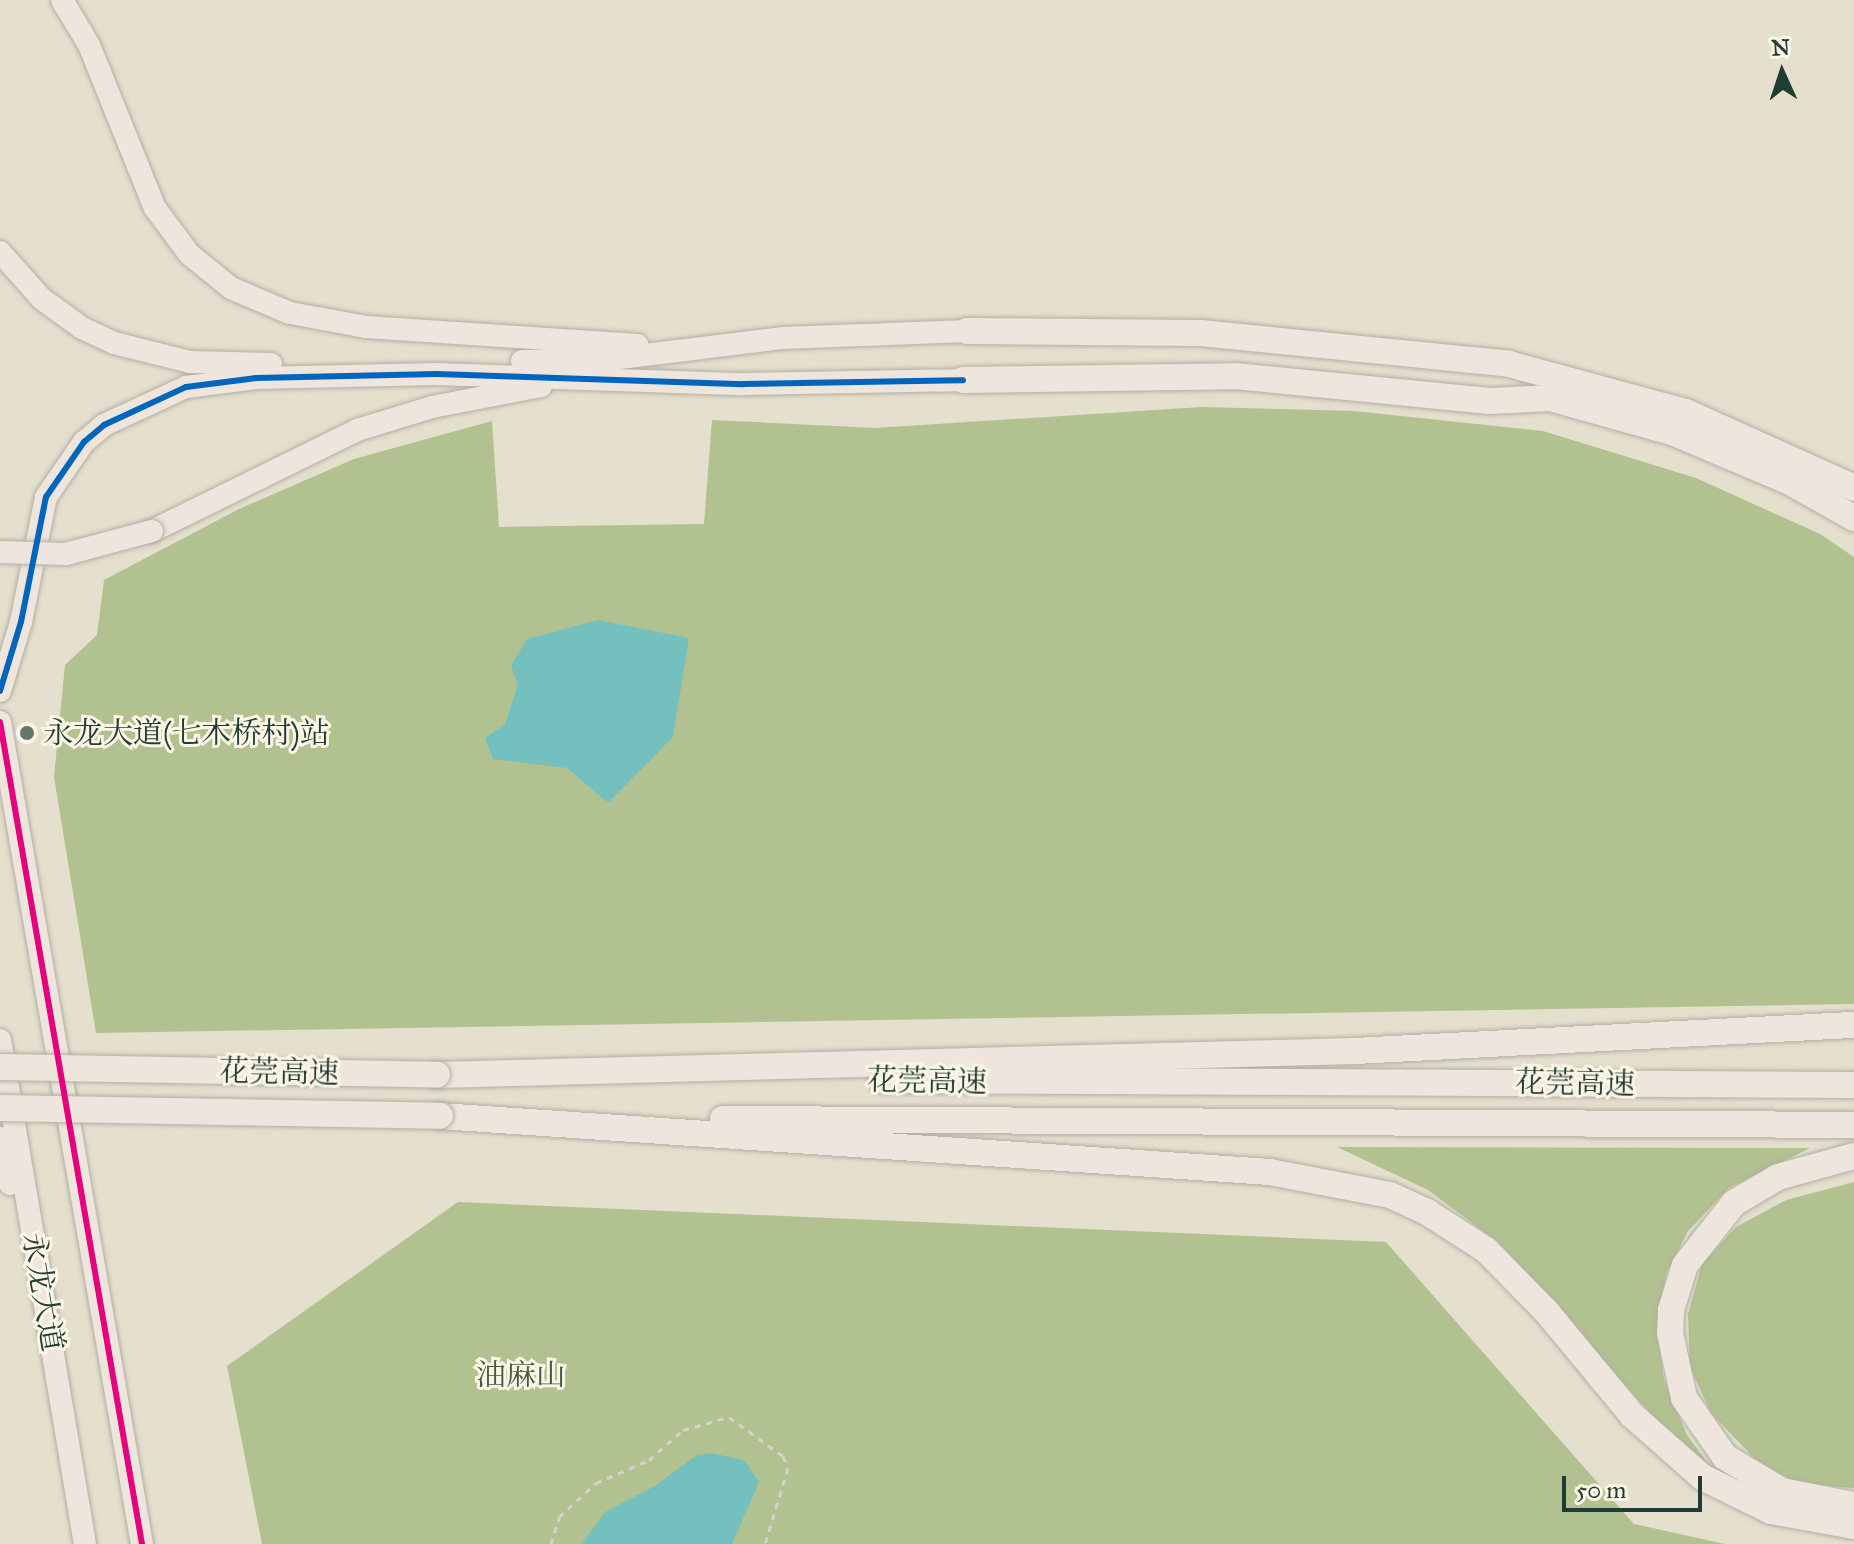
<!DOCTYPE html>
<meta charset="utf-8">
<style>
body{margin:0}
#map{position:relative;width:1854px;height:1544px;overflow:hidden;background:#e5dfce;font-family:"IM FELL Great Primer","Noto Serif SC",serif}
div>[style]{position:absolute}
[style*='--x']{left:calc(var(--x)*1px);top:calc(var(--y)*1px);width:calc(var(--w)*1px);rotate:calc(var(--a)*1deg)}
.forest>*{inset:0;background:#b1c18f}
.water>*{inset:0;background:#74c0bf}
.path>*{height:3px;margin-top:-1.5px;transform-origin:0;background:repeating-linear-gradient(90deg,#d2d2ce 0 6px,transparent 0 12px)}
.roads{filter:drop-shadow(0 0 2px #b1b0a4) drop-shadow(0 0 2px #b1b0a4)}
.major>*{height:22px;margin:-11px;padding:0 11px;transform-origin:11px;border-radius:11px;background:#eee5dd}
.highway>*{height:26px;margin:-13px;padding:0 13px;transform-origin:13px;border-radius:13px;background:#eee5dd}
.bridges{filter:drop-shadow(0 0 2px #b1b0a4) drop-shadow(0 0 2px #b1b0a4)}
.major-bridge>*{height:22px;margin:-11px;padding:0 11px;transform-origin:11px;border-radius:11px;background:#eee5dd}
.highway-bridge>*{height:26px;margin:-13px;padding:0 13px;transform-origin:13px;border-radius:13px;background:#eee5dd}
.bus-1>*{height:6px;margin:-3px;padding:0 3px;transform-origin:3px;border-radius:3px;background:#0065bd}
.bus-2>*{height:6px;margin:-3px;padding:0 3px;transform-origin:3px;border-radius:3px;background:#e5007d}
.dots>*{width:22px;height:22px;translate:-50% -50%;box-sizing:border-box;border:4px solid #fcf5e5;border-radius:50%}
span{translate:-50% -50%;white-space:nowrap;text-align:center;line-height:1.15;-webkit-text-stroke:6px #fcf5e5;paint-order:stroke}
.poi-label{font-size:30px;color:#1f3d34}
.left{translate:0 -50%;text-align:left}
.street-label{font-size:30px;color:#1f3d34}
.park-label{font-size:30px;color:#425e41}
.north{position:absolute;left:1742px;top:32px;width:80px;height:80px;-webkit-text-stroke:6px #fcf5e5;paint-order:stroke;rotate:357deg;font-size:22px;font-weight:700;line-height:32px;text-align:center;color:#1f3d34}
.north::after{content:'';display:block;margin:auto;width:28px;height:36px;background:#1f3d34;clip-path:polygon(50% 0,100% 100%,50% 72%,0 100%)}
.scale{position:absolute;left:1562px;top:1476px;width:140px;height:36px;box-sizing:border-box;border:4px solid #1f3d34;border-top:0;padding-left:10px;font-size:24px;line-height:28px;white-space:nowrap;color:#1f3d34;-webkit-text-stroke:6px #fcf5e5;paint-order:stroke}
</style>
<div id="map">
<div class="forest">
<div style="clip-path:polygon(1201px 407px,1354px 411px,1543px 431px,1696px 478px,1820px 534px,1854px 557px,1854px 1004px,96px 1033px,54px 777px,65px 665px,97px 635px,104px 580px,239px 509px,354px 459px,492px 421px,499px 527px,704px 524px,712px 420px,875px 428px)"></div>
<div style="clip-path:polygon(1337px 1147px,1810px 1148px,1729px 1188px,1688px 1231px,1666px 1274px,1657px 1331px,1664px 1380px,1687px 1435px,1709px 1465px,1658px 1422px,1499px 1243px,1428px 1190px)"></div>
<div style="clip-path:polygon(1854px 1182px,1854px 1488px,1798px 1484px,1755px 1459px,1711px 1413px,1690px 1367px,1688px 1314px,1702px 1264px,1736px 1227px,1786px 1200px)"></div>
<div style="clip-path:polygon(458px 1202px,1386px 1242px,1634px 1524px,1725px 1544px,262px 1544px,227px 1366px)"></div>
</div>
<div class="water">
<div style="clip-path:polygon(598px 620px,689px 638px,673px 737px,608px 803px,567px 768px,493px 759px,485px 738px,505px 724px,518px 684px,511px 666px,527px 639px)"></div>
<div style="clip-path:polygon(712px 1453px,744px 1460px,759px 1482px,732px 1544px,582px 1544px,605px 1512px,655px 1486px,697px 1455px)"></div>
</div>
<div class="path">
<div style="--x:551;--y:1544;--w:28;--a:-73"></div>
<div style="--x:559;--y:1517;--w:50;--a:-42.6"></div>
<div style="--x:596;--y:1483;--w:58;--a:-23.5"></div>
<div style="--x:649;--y:1460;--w:45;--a:-41.4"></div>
<div style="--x:683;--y:1430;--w:48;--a:-15.8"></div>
<div style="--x:729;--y:1417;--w:67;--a:35.8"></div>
<div style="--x:783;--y:1456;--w:13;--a:67"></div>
<div style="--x:788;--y:1468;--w:79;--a:106.8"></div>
</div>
<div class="roads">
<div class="major">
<div style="--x:62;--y:0;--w:52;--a:59"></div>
<div style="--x:89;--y:45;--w:176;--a:68"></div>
<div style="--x:155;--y:208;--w:57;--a:53.5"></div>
<div style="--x:189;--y:254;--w:54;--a:39"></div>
<div style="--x:231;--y:288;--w:64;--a:23"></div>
<div style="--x:290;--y:313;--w:77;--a:10.4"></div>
<div style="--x:366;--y:327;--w:272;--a:3.8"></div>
<div style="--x:0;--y:252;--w:63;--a:48.2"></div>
<div style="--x:42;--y:299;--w:49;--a:35.9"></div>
<div style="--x:82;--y:328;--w:35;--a:25"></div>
<div style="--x:114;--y:343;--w:78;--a:14"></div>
<div style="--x:190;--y:362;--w:81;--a:1.4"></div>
<div style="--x:522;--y:361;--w:82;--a:-0.7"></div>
<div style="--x:604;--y:360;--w:181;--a:-7"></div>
<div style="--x:784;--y:338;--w:183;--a:-2.2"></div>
<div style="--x:152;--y:531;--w:229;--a:-26.2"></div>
<div style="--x:357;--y:430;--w:78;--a:-17"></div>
<div style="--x:432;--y:407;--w:111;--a:-10.9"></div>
<div style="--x:0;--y:691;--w:72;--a:-73.1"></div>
<div style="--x:21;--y:622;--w:127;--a:-78.7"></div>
<div style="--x:46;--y:497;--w:67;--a:-55.4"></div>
<div style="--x:84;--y:442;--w:26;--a:-40"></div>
<div style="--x:104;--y:425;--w:90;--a:-24.9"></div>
<div style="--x:186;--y:387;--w:71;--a:-7.3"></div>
<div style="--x:256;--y:378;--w:181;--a:-1.3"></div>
<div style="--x:437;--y:374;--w:306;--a:1.9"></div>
<div style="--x:743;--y:384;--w:220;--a:-1"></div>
<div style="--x:0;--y:722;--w:834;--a:80.2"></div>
<div style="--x:0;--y:1040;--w:511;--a:80.43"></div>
<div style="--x:0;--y:1138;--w:47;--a:77.7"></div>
</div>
<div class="highway">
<div style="--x:967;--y:331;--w:234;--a:0.5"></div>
<div style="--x:1201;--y:333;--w:310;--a:5.7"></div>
<div style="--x:1509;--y:364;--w:183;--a:15.2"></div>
<div style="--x:1686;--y:412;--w:184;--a:24.3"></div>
<div style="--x:963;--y:380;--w:272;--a:-0.8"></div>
<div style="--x:1235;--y:376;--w:256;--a:5.6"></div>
<div style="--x:1490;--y:401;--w:60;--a:-2.9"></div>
<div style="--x:1550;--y:398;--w:127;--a:15.6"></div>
<div style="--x:1672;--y:432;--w:126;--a:22.9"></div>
<div style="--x:1788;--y:481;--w:76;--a:29.3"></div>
<div style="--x:437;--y:1075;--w:918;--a:-1.5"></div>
<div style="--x:1355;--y:1051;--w:500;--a:-3"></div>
<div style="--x:882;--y:1080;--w:972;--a:0.29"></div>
<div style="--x:440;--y:1116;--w:832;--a:3.86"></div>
<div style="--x:1270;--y:1172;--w:122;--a:10.9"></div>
<div style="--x:1390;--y:1195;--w:41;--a:24.7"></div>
<div style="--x:1427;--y:1212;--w:70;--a:32.8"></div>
<div style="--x:1486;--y:1250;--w:86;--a:45.5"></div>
<div style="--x:1546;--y:1311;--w:135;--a:50.4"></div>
<div style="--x:1632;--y:1415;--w:94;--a:41.5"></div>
<div style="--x:1702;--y:1477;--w:77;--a:26.2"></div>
<div style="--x:1771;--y:1511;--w:84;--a:10.2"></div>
<div style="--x:723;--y:1119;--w:1131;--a:0.3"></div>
<div style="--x:1854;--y:1156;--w:79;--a:164.6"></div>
<div style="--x:1778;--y:1177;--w:51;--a:149.4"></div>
<div style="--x:1734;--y:1203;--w:79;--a:128.3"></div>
<div style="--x:1685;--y:1265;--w:47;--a:107.3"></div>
<div style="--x:1671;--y:1310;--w:23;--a:92"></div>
<div style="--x:1670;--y:1333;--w:66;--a:77.8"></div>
<div style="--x:1684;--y:1398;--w:72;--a:55.2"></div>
<div style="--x:1725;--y:1457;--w:66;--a:30.8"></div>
<div style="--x:1782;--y:1491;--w:73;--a:11"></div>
</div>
</div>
<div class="bridges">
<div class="major-bridge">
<div style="--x:0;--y:552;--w:66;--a:1.7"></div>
<div style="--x:66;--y:554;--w:89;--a:-15"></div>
</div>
<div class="highway-bridge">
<div style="--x:0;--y:1067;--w:437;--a:1"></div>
<div style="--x:0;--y:1108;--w:440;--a:1"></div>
</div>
</div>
<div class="bus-1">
<div style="--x:0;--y:691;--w:72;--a:-73.1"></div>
<div style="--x:21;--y:622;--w:127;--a:-78.7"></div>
<div style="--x:46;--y:497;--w:67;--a:-55.4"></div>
<div style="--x:84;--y:442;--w:26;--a:-40"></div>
<div style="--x:104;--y:425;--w:90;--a:-24.9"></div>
<div style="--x:186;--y:387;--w:71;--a:-7.3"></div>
<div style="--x:256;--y:378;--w:181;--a:-1.3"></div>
<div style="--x:437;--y:374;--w:306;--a:1.9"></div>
<div style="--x:743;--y:384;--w:220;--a:-1"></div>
</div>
<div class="bus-2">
<div style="--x:0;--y:722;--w:834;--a:80.2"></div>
</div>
<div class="dots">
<div style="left:27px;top:733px;background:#64766a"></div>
</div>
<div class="poi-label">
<span class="left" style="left:43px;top:733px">永龙大道(七木桥村)站</span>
</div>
<div class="street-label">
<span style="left:279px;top:1072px;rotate:1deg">花莞高速</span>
<span style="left:927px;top:1081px;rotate:1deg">花莞高速</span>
<span style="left:1575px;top:1083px;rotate:1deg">花莞高速</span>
<span style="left:43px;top:1292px;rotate:80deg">永龙大道</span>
</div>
<div class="park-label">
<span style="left:521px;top:1375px">油麻山</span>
</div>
<div class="north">N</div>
<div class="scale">50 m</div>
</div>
